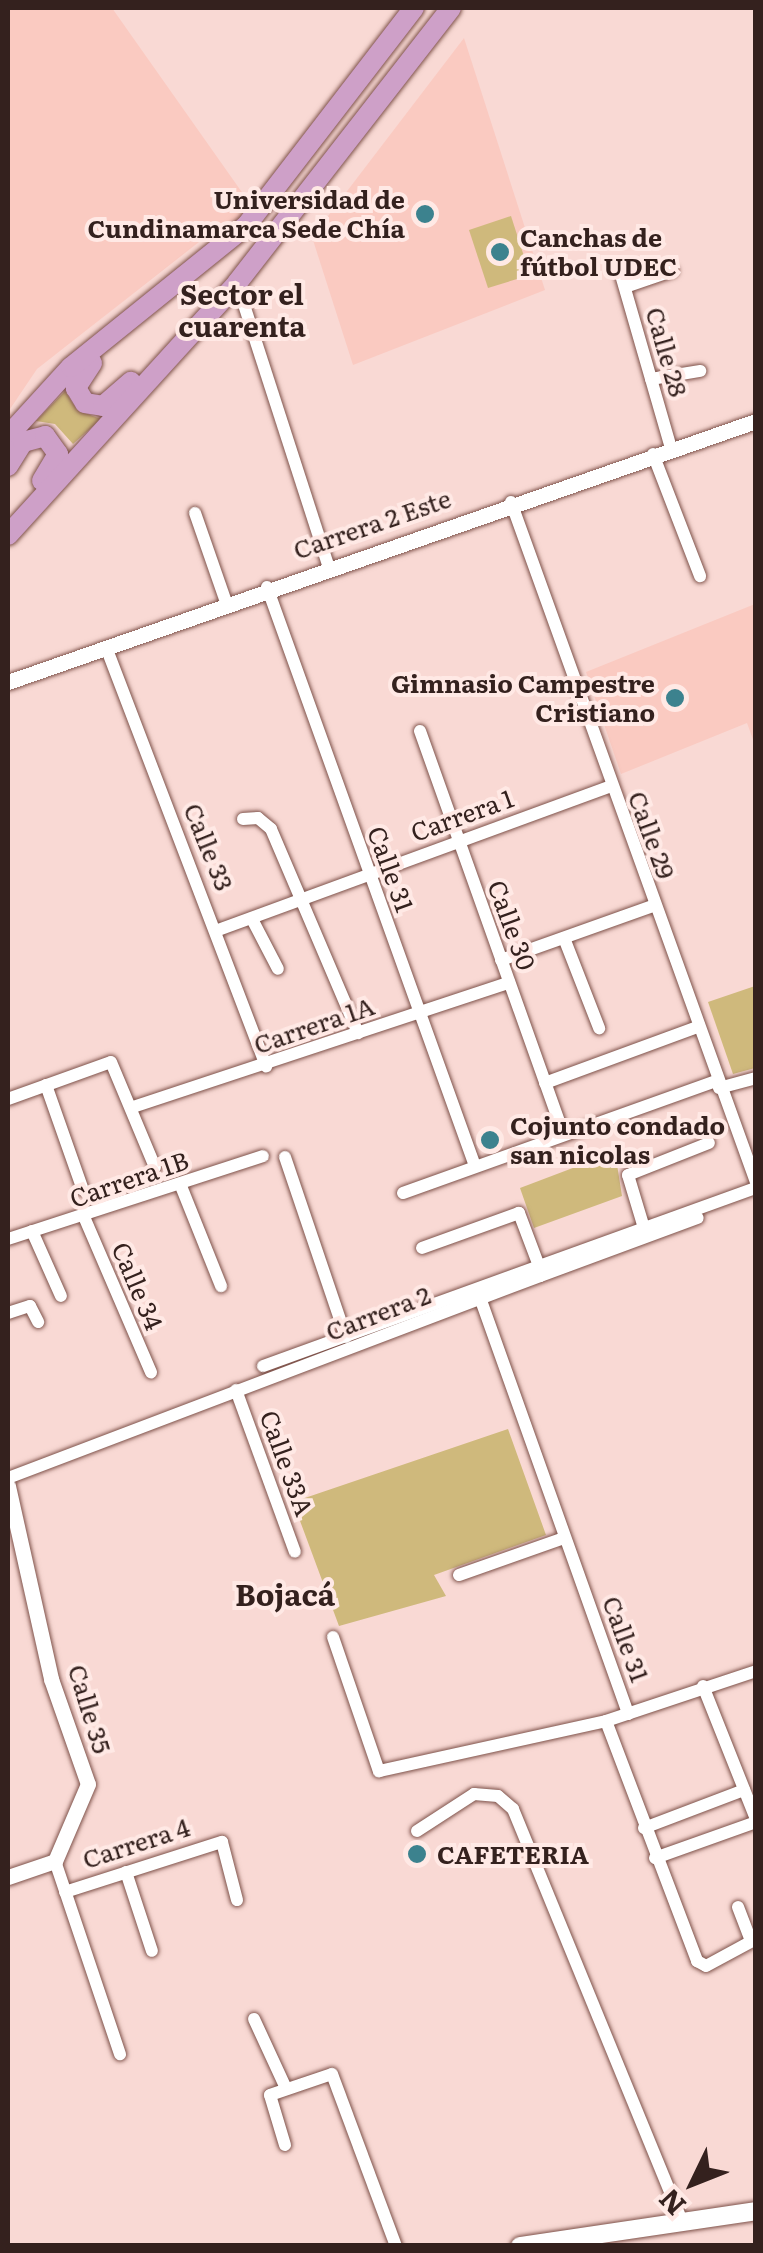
<!DOCTYPE html>
<meta charset="utf-8">
<style>
body{margin:0}
#map{position:relative;width:763px;height:2253px;overflow:hidden;background:#f9d9d4;font-family:Literata,serif}
div>[style]{position:absolute}
[style*='--x']{left:calc(var(--x)*1px);top:calc(var(--y)*1px);width:calc(var(--w)*1px);rotate:calc(var(--a)*1deg)}
.built>*{inset:0;background:#facac1}
.green>*{inset:0;background:#cfb97c}
.roads{filter:drop-shadow(0 0 2px #7e524a) drop-shadow(0 0 2px #7e524a)}
.minor>*{height:12px;margin:-6px;padding:0 6px;transform-origin:6px;border-radius:6px;background:#fff}
.tertiary>*{height:15px;margin:-7.5px;padding:0 7.5px;transform-origin:7.5px;border-radius:7.5px;background:#fff}
.secondary>*{height:18px;margin:-9px;padding:0 9px;transform-origin:9px;border-radius:9px;background:#fff}
.trunk>*{height:20px;margin:-10px;padding:0 10px;transform-origin:10px;border-radius:10px;background:#cea0c8}
.dots>*{width:28px;height:28px;translate:-50% -50%;box-sizing:border-box;border:5px solid #ffe9e5;border-radius:50%}
span{translate:-50% -50%;white-space:nowrap;text-align:center;line-height:1.15;-webkit-text-stroke:8px #ffe9e5;paint-order:stroke}
.poi-label{font-size:25px;color:#34211e;font-weight:700}
.right{translate:-100% -50%;text-align:right}
.left{translate:0 -50%;text-align:left}
.street-label{font-size:25px;color:#34211e}
.neighbourhood-label{font-size:28px;color:#34211e;font-weight:700}
.quarter-label{font-size:30px;color:#34211e;font-weight:700}
.frame{position:absolute;inset:0;border:10px solid #34211e;pointer-events:none}
.north{position:absolute;left:643px;top:2133px;width:100px;height:100px;-webkit-text-stroke:8px #ffe9e5;paint-order:stroke;rotate:227deg;font-size:28px;font-weight:700;line-height:40px;text-align:center;color:#34211e}
.north::after{content:'';display:block;margin:auto;width:35px;height:45px;background:#34211e;clip-path:polygon(50% 0,100% 100%,50% 72%,0 100%)}
</style>
<div id="map">
<div class="built">
<div style="clip-path:polygon(8px 8px,112px 8px,246px 198px,246px 226px,222px 224px,37px 369px,10px 409px,13px 429px,8px 423px)"></div>
<div style="clip-path:polygon(464px 38px,545px 290px,353px 365px,312px 237px)"></div>
<div style="clip-path:polygon(755px 604px,755px 745px,747px 723px,621px 774px,586px 672px)"></div>
</div>
<div class="green">
<div style="clip-path:polygon(511px 216px,530px 275px,488px 288px,469px 230px)"></div>
<div style="clip-path:polygon(65px 391px,77px 410px,101px 419px,73px 444px,55px 424px,36px 421px)"></div>
<div style="clip-path:polygon(755px 986px,755px 1068px,733px 1074px,708px 1002px)"></div>
<div style="clip-path:polygon(615px 1152px,622px 1196px,534px 1228px,520px 1188px)"></div>
<div style="clip-path:polygon(508px 1429px,546px 1535px,434px 1575px,446px 1596px,339px 1626px,293px 1502px)"></div>
</div>
<div class="roads">
<div class="minor">
<div style="--x:619;--y:268;--w:187;--a:73.9"></div>
<div style="--x:237;--y:283;--w:299;--a:72.1"></div>
<div style="--x:625;--y:287;--w:50;--a:-18.8"></div>
<div style="--x:651;--y:379;--w:50;--a:-9.3"></div>
<div style="--x:653;--y:454;--w:131;--a:68.9"></div>
<div style="--x:511;--y:502;--w:723;--a:70.19"></div>
<div style="--x:195;--y:513;--w:94;--a:70.8"></div>
<div style="--x:267;--y:587;--w:615;--a:70.24"></div>
<div style="--x:106;--y:647;--w:449;--a:69.1"></div>
<div style="--x:420;--y:731;--w:427;--a:70.4"></div>
<div style="--x:243;--y:819;--w:15;--a:-4"></div>
<div style="--x:258;--y:818;--w:17;--a:40"></div>
<div style="--x:271;--y:829;--w:222;--a:66.9"></div>
<div style="--x:252;--y:919;--w:56;--a:62.5"></div>
<div style="--x:218;--y:930;--w:419;--a:-20.1"></div>
<div style="--x:564;--y:938;--w:97;--a:68.7"></div>
<div style="--x:501;--y:960;--w:161;--a:-19.6"></div>
<div style="--x:545;--y:1083;--w:162;--a:-20.2"></div>
<div style="--x:46;--y:1085;--w:111;--a:70.6"></div>
<div style="--x:719;--y:1088;--w:38;--a:-15"></div>
<div style="--x:8;--y:1099;--w:109;--a:-19.8"></div>
<div style="--x:111;--y:1062;--w:114;--a:67.3"></div>
<div style="--x:133;--y:1107;--w:396;--a:-18.3"></div>
<div style="--x:285;--y:1157;--w:190;--a:71.3"></div>
<div style="--x:181;--y:1186;--w:108;--a:68.2"></div>
<div style="--x:403;--y:1193;--w:332;--a:-19.7"></div>
<div style="--x:85;--y:1219;--w:167;--a:66.7"></div>
<div style="--x:644;--y:1228;--w:55;--a:-106.8"></div>
<div style="--x:628;--y:1175;--w:87;--a:-21.6"></div>
<div style="--x:32;--y:1231;--w:71;--a:66"></div>
<div style="--x:8;--y:1239;--w:268;--a:-18"></div>
<div style="--x:540;--y:1276;--w:168;--a:-20.2"></div>
<div style="--x:478;--y:1292;--w:448;--a:70.4"></div>
<div style="--x:8;--y:1313;--w:23;--a:-18"></div>
<div style="--x:30;--y:1306;--w:18;--a:63"></div>
<div style="--x:263;--y:1366;--w:294;--a:-19.9"></div>
<div style="--x:539;--y:1266;--w:57;--a:-110.7"></div>
<div style="--x:519;--y:1213;--w:103;--a:160.2"></div>
<div style="--x:236;--y:1390;--w:172;--a:70"></div>
<div style="--x:8;--y:1478;--w:569;--a:-20.79"></div>
<div style="--x:540;--y:1276;--w:10;--a:-96"></div>
<div style="--x:539;--y:1266;--w:231;--a:-19.8"></div>
<div style="--x:459;--y:1575;--w:111;--a:-19.4"></div>
<div style="--x:333;--y:1637;--w:142;--a:71.1"></div>
<div style="--x:379;--y:1771;--w:232;--a:-12.4"></div>
<div style="--x:606;--y:1721;--w:158;--a:-18.4"></div>
<div style="--x:703;--y:1686;--w:143;--a:68.3"></div>
<div style="--x:606;--y:1721;--w:257;--a:69.2"></div>
<div style="--x:697;--y:1961;--w:10;--a:29"></div>
<div style="--x:706;--y:1966;--w:57;--a:-28.4"></div>
<div style="--x:644;--y:1828;--w:107;--a:-20.8"></div>
<div style="--x:417;--y:1831;--w:68;--a:-33"></div>
<div style="--x:474;--y:1794;--w:24;--a:5"></div>
<div style="--x:498;--y:1796;--w:20;--a:41"></div>
<div style="--x:513;--y:1809;--w:443;--a:67.7"></div>
<div style="--x:655;--y:1858;--w:107;--a:-19.6"></div>
<div style="--x:55;--y:1861;--w:204;--a:71.4"></div>
<div style="--x:126;--y:1872;--w:83;--a:71.8"></div>
<div style="--x:65;--y:1892;--w:165;--a:-17.7"></div>
<div style="--x:222;--y:1842;--w:60;--a:75.5"></div>
<div style="--x:738;--y:1907;--w:36;--a:69"></div>
<div style="--x:254;--y:2019;--w:74;--a:65.2"></div>
<div style="--x:285;--y:2145;--w:52;--a:-106.7"></div>
<div style="--x:270;--y:2095;--w:65;--a:-18.7"></div>
<div style="--x:332;--y:2074;--w:184;--a:69.6"></div>
</div>
<div class="tertiary">
<div style="--x:8;--y:682;--w:792;--a:-19.24"></div>
<div style="--x:8;--y:1486;--w:198;--a:77.4"></div>
<div style="--x:51;--y:1679;--w:111;--a:70.6"></div>
<div style="--x:88;--y:1784;--w:84;--a:113.2"></div>
<div style="--x:55;--y:1861;--w:50;--a:161.2"></div>
</div>
<div class="secondary">
<div style="--x:520;--y:2246;--w:239;--a:-8.4"></div>
</div>
<div class="trunk">
<div style="--x:92;--y:363;--w:30;--a:123"></div>
<div style="--x:76;--y:388;--w:17;--a:59"></div>
<div style="--x:85;--y:403;--w:18;--a:9"></div>
<div style="--x:103;--y:406;--w:37;--a:-41"></div>
<div style="--x:8;--y:436;--w:93;--a:-47.6"></div>
<div style="--x:71;--y:367;--w:225;--a:-38.9"></div>
<div style="--x:246;--y:226;--w:275;--a:-52.4"></div>
<div style="--x:8;--y:466;--w:28;--a:-58"></div>
<div style="--x:23;--y:442;--w:23;--a:-15"></div>
<div style="--x:45;--y:436;--w:22;--a:54"></div>
<div style="--x:58;--y:454;--w:31;--a:121"></div>
<div style="--x:8;--y:535;--w:341;--a:-47.7"></div>
<div style="--x:237;--y:283;--w:348;--a:-52.1"></div>
</div>
</div>
<div class="dots">
<div style="left:425px;top:214px;background:#3c828e"></div>
<div style="left:500px;top:252px;background:#3c828e"></div>
<div style="left:675px;top:698px;background:#3c828e"></div>
<div style="left:490px;top:1140px;background:#3c828e"></div>
<div style="left:417px;top:1854px;background:#3c828e"></div>
</div>
<div class="poi-label">
<span class="right" style="left:405px;top:214px">Universidad de<br>Cundinamarca Sede Chía</span>
<span class="left" style="left:520px;top:252px">Canchas de<br>fútbol UDEC</span>
<span class="right" style="left:655px;top:698px">Gimnasio Campestre<br>Cristiano</span>
<span class="left" style="left:510px;top:1140px">Cojunto condado<br>san nicolas</span>
<span class="left" style="left:437px;top:1854px">CAFETERIA</span>
</div>
<div class="street-label">
<span style="left:667px;top:352px;rotate:74deg">Calle 28</span>
<span style="left:372px;top:524px;rotate:-19deg">Carrera 2 Este</span>
<span style="left:462px;top:815px;rotate:-20deg">Carrera 1</span>
<span style="left:652px;top:835px;rotate:70deg">Calle 29</span>
<span style="left:209px;top:847px;rotate:68deg">Calle 33</span>
<span style="left:391px;top:869px;rotate:70deg">Calle 31</span>
<span style="left:512px;top:925px;rotate:70deg">Calle 30</span>
<span style="left:314px;top:1025px;rotate:-19deg">Carrera 1A</span>
<span style="left:129px;top:1179px;rotate:-19deg">Carrera 1B</span>
<span style="left:138px;top:1286px;rotate:67deg">Calle 34</span>
<span style="left:378px;top:1313px;rotate:-21deg">Carrera 2</span>
<span style="left:287px;top:1463px;rotate:70deg">Calle 33A</span>
<span style="left:626px;top:1639px;rotate:70deg">Calle 31</span>
<span style="left:90px;top:1709px;rotate:73deg">Calle 35</span>
<span style="left:136px;top:1843px;rotate:-18deg">Carrera 4</span>
</div>
<div class="neighbourhood-label">
<span style="left:242px;top:309px">Sector el<br>cuarenta</span>
</div>
<div class="quarter-label">
<span style="left:285px;top:1593px">Bojacá</span>
</div>
<div class="frame"></div>
<div class="north">N</div>
</div>
